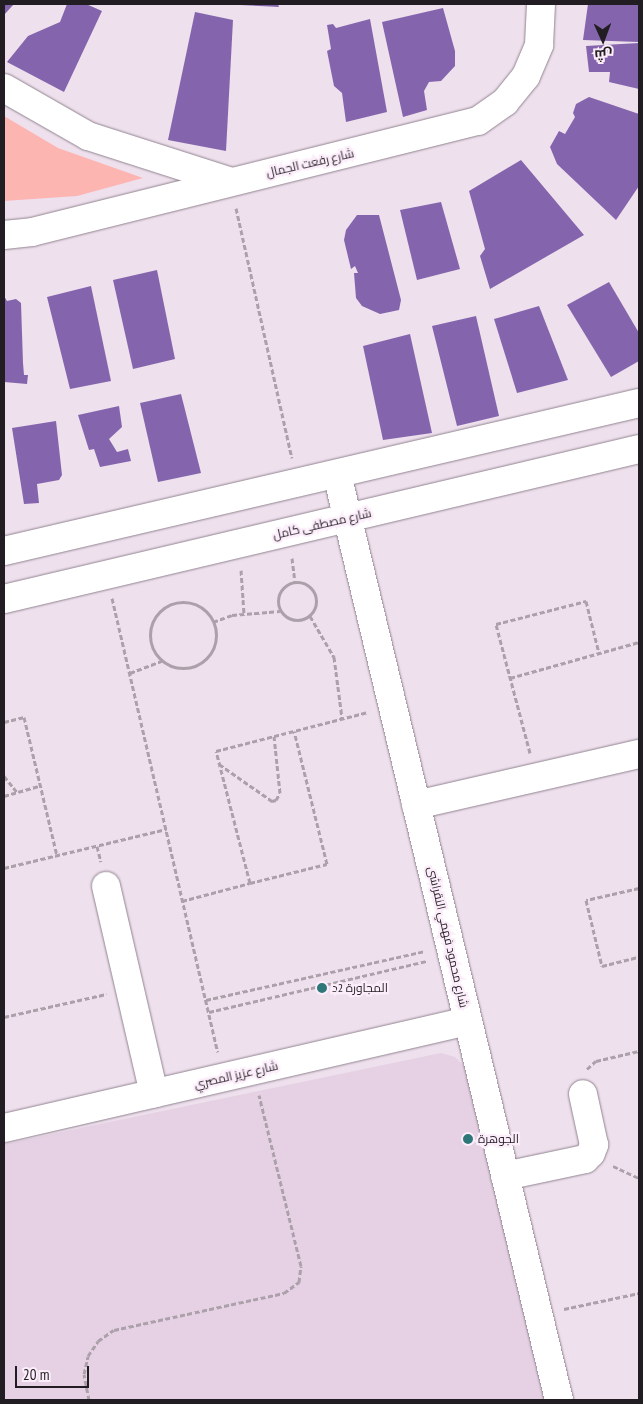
<!DOCTYPE html>
<meta charset="utf-8">
<style>
body{margin:0}
#map{position:relative;width:643px;height:1404px;overflow:hidden;background:#eee0ed;font-family:"PT Sans Narrow",Cairo,sans-serif}
div>[style]{position:absolute}
[style*='--x']{left:calc(var(--x)*1px);top:calc(var(--y)*1px);width:calc(var(--w)*1px);rotate:calc(var(--a)*1deg)}
.built>*{inset:0;background:#e5d1e3}
.green>*{inset:0;background:#fdb5b2}
.building>*{inset:0;background:#8465ad}
.path>*{height:3px;margin-top:-1.5px;transform-origin:0;background:repeating-linear-gradient(90deg,#aca1ab 0 5px,transparent 0 7.5px)}
.path>.ring{margin:-1.5px;padding:0;box-sizing:content-box;background:none;border:3px solid #aca1ab;border-radius:50%}
.roads{filter:drop-shadow(0 0 1px #918490) drop-shadow(0 0 1px #918490)}
.minor>*{height:28px;margin:-14px;padding:0 14px;transform-origin:14px;border-radius:14px;background:#fff}
.dots>*{width:14px;height:14px;translate:-50% -50%;box-sizing:border-box;border:2px solid #fcedfa;border-radius:50%}
span{translate:-50% -50%;white-space:nowrap;text-align:center;line-height:1.15;-webkit-text-stroke:4.5px #fcedfa;paint-order:stroke}
.street-label{font-size:12px;color:#221d22}
.poi-label{font-size:12px;color:#221d22}
.left{translate:0 -50%;text-align:left}
.frame{position:absolute;inset:0;border:5px solid #221d22;pointer-events:none}
.north{position:absolute;left:578px;top:15px;width:50px;height:50px;-webkit-text-stroke:4px #fcedfa;paint-order:stroke;rotate:178deg;font-size:14px;font-weight:700;line-height:20px;text-align:center;color:#221d22}
.north::after{content:'';display:block;margin:auto;width:18px;height:22px;background:#221d22;clip-path:polygon(50% 0,100% 100%,50% 72%,0 100%)}
.scale{position:absolute;left:15px;top:1366px;width:74px;height:22px;box-sizing:border-box;border:2px solid #221d22;border-top:0;padding-left:6px;font-size:15px;line-height:18px;white-space:nowrap;color:#221d22;-webkit-text-stroke:4px #fcedfa;paint-order:stroke}
</style>
<div id="map">
<div class="built">
<div style="clip-path:polygon(441px 1053px,455px 1057px,465px 1067px,545px 1400px,4px 1400px,4px 1144px)"></div>
</div>
<div class="green">
<div style="clip-path:polygon(4px 116px,58px 148px,143px 178px,77px 196px,4px 201px)"></div>
</div>
<div class="building">
<div style="clip-path:polygon(4px 4px,14px 4px,4px 15px)"></div>
<div style="clip-path:polygon(67px 4px,86px 4px,102px 11px,64px 92px,7px 62px,28px 36px,60px 22px)"></div>
<div style="clip-path:polygon(241px 4px,278px 4px,279px 7px,240px 5px)"></div>
<div style="clip-path:polygon(588px 4px,639px 4px,639px 42px,583px 40px)"></div>
<div style="clip-path:polygon(443px 8px,455px 51px,455px 66px,441px 81px,429px 82px,424px 91px,427px 110px,403px 117px,382px 22px)"></div>
<div style="clip-path:polygon(195px 12px,233px 20px,226px 151px,168px 140px)"></div>
<div style="clip-path:polygon(370px 19px,387px 112px,346px 122px,342px 93px,334px 86px,327px 51px,331px 49px,327px 25px,333px 24px,336px 28px)"></div>
<div style="clip-path:polygon(639px 43px,639px 89px,609px 82px,610px 72px,589px 72px,586px 46px)"></div>
<div style="clip-path:polygon(589px 97px,639px 114px,639px 186px,616px 220px,557px 164px,550px 147px,559px 131px,565px 134px,575px 117px,573px 113px,576px 104px)"></div>
<div style="clip-path:polygon(521px 160px,584px 235px,490px 289px,480px 256px,485px 249px,469px 191px)"></div>
<div style="clip-path:polygon(441px 202px,460px 269px,417px 280px,400px 210px)"></div>
<div style="clip-path:polygon(357px 215px,379px 215px,401px 300px,399px 310px,380px 314px,362px 306px,356px 298px,354px 273px,358px 273px,355px 266px,351px 269px,344px 240px,346px 230px)"></div>
<div style="clip-path:polygon(157px 270px,175px 359px,133px 369px,113px 280px)"></div>
<div style="clip-path:polygon(609px 282px,639px 333px,639px 361px,611px 377px,567px 305px)"></div>
<div style="clip-path:polygon(91px 286px,111px 381px,70px 389px,47px 297px)"></div>
<div style="clip-path:polygon(4px 296px,7px 301px,16px 299px,21px 303px,23px 363px,24px 375px,28px 375px,27px 384px,4px 382px)"></div>
<div style="clip-path:polygon(539px 306px,568px 380px,517px 393px,494px 319px)"></div>
<div style="clip-path:polygon(476px 316px,499px 416px,457px 426px,432px 326px)"></div>
<div style="clip-path:polygon(410px 334px,432px 433px,383px 440px,363px 346px)"></div>
<div style="clip-path:polygon(181px 394px,201px 473px,158px 482px,140px 403px)"></div>
<div style="clip-path:polygon(119px 406px,122px 427px,109px 439px,117px 452px,128px 449px,131px 461px,100px 467px,94px 449px,89px 450px,78px 415px)"></div>
<div style="clip-path:polygon(56px 421px,62px 475px,59px 480px,37px 484px,39px 503px,24px 504px,12px 428px)"></div>
</div>
<div class="path">
<div style="--x:236;--y:208;--w:256;--a:77.4"></div>
<div style="--x:292;--y:558;--w:24;--a:83"></div>
<div style="--x:241;--y:570;--w:44;--a:86.1"></div>
<div class="ring" style="left:278px;top:582px;width:35px;height:35px"></div>
<div style="--x:112;--y:598;--w:466;--a:76.9"></div>
<div class="ring" style="left:150px;top:602px;width:63px;height:63px"></div>
<div style="--x:310;--y:616;--w:48;--a:59.7"></div>
<div style="--x:334;--y:657;--w:62;--a:82.5"></div>
<div style="--x:213;--y:622;--w:20;--a:-20"></div>
<div style="--x:232;--y:615;--w:48;--a:-4.8"></div>
<div style="--x:130;--y:673;--w:34;--a:-21"></div>
<div style="--x:510;--y:678;--w:134;--a:-15.6"></div>
<div style="--x:4;--y:722;--w:21;--a:-14"></div>
<div style="--x:24;--y:717;--w:143;--a:76.6"></div>
<div style="--x:530;--y:753;--w:133;--a:-104.8"></div>
<div style="--x:496;--y:624;--w:93;--a:-14.3"></div>
<div style="--x:586;--y:601;--w:54;--a:76"></div>
<div style="--x:219;--y:764;--w:65;--a:34.9"></div>
<div style="--x:272;--y:801;--w:4;--a:-14"></div>
<div style="--x:276;--y:800;--w:8;--a:-60"></div>
<div style="--x:280;--y:793;--w:57;--a:-96"></div>
<div style="--x:4;--y:776;--w:21;--a:51"></div>
<div style="--x:4;--y:796;--w:37;--a:-16"></div>
<div style="--x:97;--y:846;--w:16;--a:76"></div>
<div style="--x:4;--y:868;--w:167;--a:-13.5"></div>
<div style="--x:250;--y:883;--w:79;--a:-13.9"></div>
<div style="--x:327;--y:864;--w:137;--a:-103.9"></div>
<div style="--x:639;--y:888;--w:54;--a:167.2"></div>
<div style="--x:586;--y:900;--w:68;--a:76.4"></div>
<div style="--x:602;--y:966;--w:38;--a:-14"></div>
<div style="--x:182;--y:901;--w:70;--a:-14.8"></div>
<div style="--x:250;--y:883;--w:136;--a:-104.4"></div>
<div style="--x:216;--y:751;--w:157;--a:-14.4"></div>
<div style="--x:206;--y:1000;--w:224;--a:-12.6"></div>
<div style="--x:209;--y:1012;--w:224;--a:-13.2"></div>
<div style="--x:4;--y:1017;--w:105;--a:-12.7"></div>
<div style="--x:587;--y:1069;--w:12;--a:-42"></div>
<div style="--x:596;--y:1061;--w:44;--a:-13.1"></div>
<div style="--x:613;--y:1166;--w:29;--a:25"></div>
<div style="--x:564;--y:1309;--w:77;--a:-12"></div>
<div style="--x:89;--y:1400;--w:26;--a:-101"></div>
<div style="--x:84;--y:1374;--w:18;--a:-77"></div>
<div style="--x:88;--y:1356;--w:18;--a:-56"></div>
<div style="--x:98;--y:1341;--w:19;--a:-35"></div>
<div style="--x:114;--y:1330;--w:174;--a:-12.3"></div>
<div style="--x:284;--y:1293;--w:19;--a:-36"></div>
<div style="--x:299;--y:1282;--w:16;--a:-83"></div>
<div style="--x:301;--y:1266;--w:176;--a:-103.8"></div>
</div>
<div class="roads">
<div class="minor">
<div style="--x:4;--y:88;--w:97;--a:29.7"></div>
<div style="--x:88;--y:136;--w:147;--a:17.8"></div>
<div style="--x:4;--y:235;--w:28;--a:-6"></div>
<div style="--x:32;--y:232;--w:460;--a:-14"></div>
<div style="--x:478;--y:121;--w:33;--a:-35"></div>
<div style="--x:505;--y:102;--w:33;--a:-51"></div>
<div style="--x:526;--y:76;--w:34;--a:-67"></div>
<div style="--x:539;--y:45;--w:41;--a:-87.2"></div>
<div style="--x:337;--y:474;--w:952;--a:76.52"></div>
<div style="--x:4;--y:551;--w:652;--a:-13.12"></div>
<div style="--x:4;--y:599;--w:652;--a:-13.29"></div>
<div style="--x:416;--y:805;--w:229;--a:-12.9"></div>
<div style="--x:106;--y:886;--w:213;--a:77"></div>
<div style="--x:4;--y:1128;--w:476;--a:-13"></div>
<div style="--x:505;--y:1176;--w:82;--a:-12"></div>
<div style="--x:585;--y:1159;--w:8;--a:-45"></div>
<div style="--x:591;--y:1153;--w:9;--a:-69"></div>
<div style="--x:594;--y:1145;--w:52;--a:-102.2"></div>
</div>
</div>
<div class="dots">
<div style="left:322px;top:988px;background:#2d7779"></div>
<div style="left:468px;top:1139px;background:#2d7779"></div>
</div>
<div class="street-label">
<span style="left:310px;top:163px;rotate:-13deg">شارع رفعت الجمال</span>
<span style="left:322px;top:524px;rotate:-13deg">شارع مصطفى كامل</span>
<span style="left:448px;top:937px;rotate:77deg">شارع محمود فهمي النقراشى</span>
<span style="left:236px;top:1075px;rotate:-13deg">شارع عزيز المصري</span>
</div>
<div class="poi-label">
<span class="left" style="left:332px;top:988px">المجاورة 2د</span>
<span class="left" style="left:478px;top:1139px">الجوهرة</span>
</div>
<div class="frame"></div>
<div class="north">ش</div>
<div class="scale">20 m</div>
</div>
